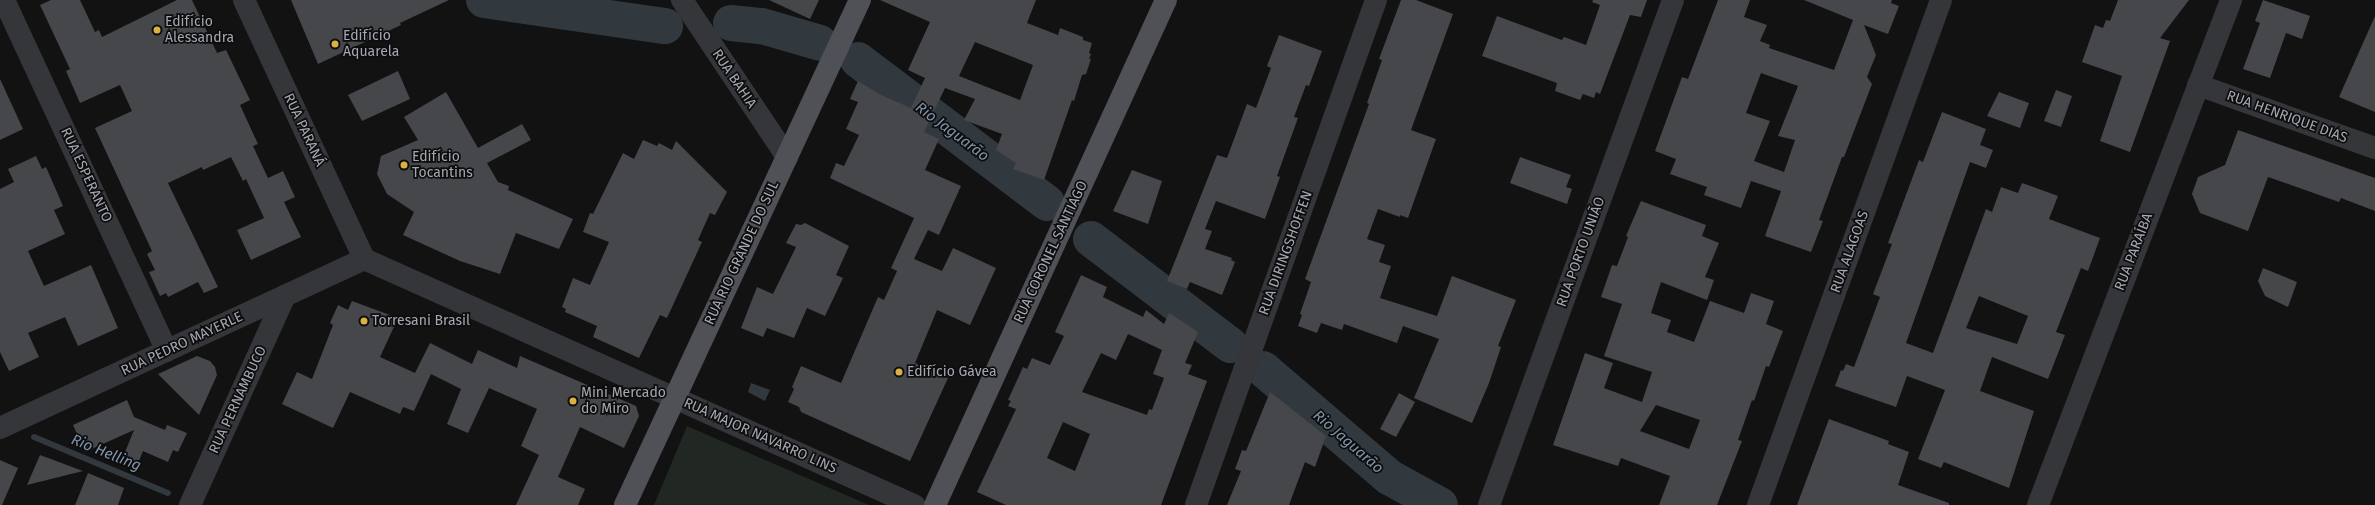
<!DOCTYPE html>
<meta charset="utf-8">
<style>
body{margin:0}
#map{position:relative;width:2375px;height:505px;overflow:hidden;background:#121213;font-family:"Fira Sans",sans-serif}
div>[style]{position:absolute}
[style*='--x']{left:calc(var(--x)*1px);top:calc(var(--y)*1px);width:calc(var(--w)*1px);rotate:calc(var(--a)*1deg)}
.green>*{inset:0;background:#212722}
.water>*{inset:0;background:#31383e}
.stream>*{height:6px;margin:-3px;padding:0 3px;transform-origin:3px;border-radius:3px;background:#31383e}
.river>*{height:36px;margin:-18px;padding:0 18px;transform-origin:18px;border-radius:18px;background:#31383e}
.building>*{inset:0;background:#46474b}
.minor>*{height:22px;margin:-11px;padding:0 11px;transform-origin:11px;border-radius:11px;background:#35363a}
.major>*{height:22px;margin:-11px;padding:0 11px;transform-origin:11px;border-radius:11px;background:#505156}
.dots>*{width:11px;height:11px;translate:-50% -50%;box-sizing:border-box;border:2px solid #0d0d0e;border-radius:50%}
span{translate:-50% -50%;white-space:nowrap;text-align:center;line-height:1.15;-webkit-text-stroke:3.5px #0d0d0e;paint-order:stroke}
.poi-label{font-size:14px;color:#a5a8b2}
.left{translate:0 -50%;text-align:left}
.street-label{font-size:14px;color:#a5a8b2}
.water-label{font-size:15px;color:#7f94aa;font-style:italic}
</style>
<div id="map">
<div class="green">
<div style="clip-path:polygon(687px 426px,869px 505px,654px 505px)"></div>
</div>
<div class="water">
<div style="clip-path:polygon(751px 383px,770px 390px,765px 401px,748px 392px)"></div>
</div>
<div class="stream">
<div style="--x:34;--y:437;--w:145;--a:22.7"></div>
</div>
<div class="river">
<div style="--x:484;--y:0;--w:183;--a:8.2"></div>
<div style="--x:731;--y:23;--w:31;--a:6"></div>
<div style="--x:762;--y:26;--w:60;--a:16.3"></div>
<div style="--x:858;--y:60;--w:237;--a:37.1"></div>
<div style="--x:1091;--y:239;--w:175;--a:37.3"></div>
<div style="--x:1263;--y:369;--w:166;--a:40.6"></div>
<div style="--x:1389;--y:477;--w:58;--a:28.8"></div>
</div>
<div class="building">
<div style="clip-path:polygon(51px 0,80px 0,95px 32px,99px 30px,102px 37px,177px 0,192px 0,217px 53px,226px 50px,250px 100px,240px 105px,258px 144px,253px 146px,268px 178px,283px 171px,295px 197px,284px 202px,301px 237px,251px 260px,237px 230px,264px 218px,246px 179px,243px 181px,231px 157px,203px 170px,202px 167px,168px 183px,218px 287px,204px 293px,198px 282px,168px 297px,166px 293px,160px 296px,149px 272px,155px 270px,147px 254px,152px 251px,95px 128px,132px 111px,120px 85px,80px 103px,66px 71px,70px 69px,40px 5px)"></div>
<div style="clip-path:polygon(291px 0,449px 0,400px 23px,401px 25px,318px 64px)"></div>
<div style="clip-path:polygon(769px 0,819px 0,810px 19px)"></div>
<div style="clip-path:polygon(evenodd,880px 0,1036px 0,1027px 23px,1058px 35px,1060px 28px,1083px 37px,1083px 40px,1092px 43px,1089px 53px,1091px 54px,1089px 59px,1091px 59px,1086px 74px,1082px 75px,1074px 101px,1072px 100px,1044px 180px,1013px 169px,1016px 163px,996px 150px,1002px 134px,964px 120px,975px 99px,945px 88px,924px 132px,939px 139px,925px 170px,961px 186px,939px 235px,928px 230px,914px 259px,942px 271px,953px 248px,996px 268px,970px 325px,937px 310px,915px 363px,948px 378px,910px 461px,801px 412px,799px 407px,788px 402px,794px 389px,792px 387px,801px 366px,841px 383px,878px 297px,884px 300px,897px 271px,891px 268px,914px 218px,830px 178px,836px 163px,844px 166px,859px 135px,846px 129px,858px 102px,850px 99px,858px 81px,881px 95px,911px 108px,925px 78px,908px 70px,930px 22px,880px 0,975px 42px,1033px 65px,1020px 100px,959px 76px,975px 42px)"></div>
<div style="clip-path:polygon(1401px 0,1416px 0,1453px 14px,1411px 130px,1436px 139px,1408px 218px,1400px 215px,1400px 217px,1378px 209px,1367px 239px,1385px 245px,1379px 262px,1391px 266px,1380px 298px,1437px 316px,1452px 276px,1516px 300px,1498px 346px,1501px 347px,1489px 383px,1472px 423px,1414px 398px,1439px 339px,1403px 326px,1397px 343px,1344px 324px,1342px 330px,1321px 323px,1317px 333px,1298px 326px,1302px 315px,1300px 314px,1311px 282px,1305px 279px,1369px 104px,1367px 103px,1382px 60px,1379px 59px)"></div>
<div style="clip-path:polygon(1593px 0,1647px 0,1641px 17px,1630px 15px,1600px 94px,1596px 92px,1594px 98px,1583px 94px,1580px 100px,1555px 91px,1557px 83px,1482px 56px,1497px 16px,1562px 40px,1564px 37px,1586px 45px,1600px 5px,1592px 2px)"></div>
<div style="clip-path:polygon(evenodd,1718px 0,1750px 0,1744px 17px,1767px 25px,1760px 41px,1770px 45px,1769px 48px,1834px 70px,1853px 20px,1804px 0,1892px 0,1891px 3px,1899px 6px,1888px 34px,1864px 25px,1876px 55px,1867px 77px,1872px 84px,1844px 157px,1842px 157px,1819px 220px,1823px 221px,1811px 252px,1765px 236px,1781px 191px,1751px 181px,1741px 208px,1704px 195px,1707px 187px,1670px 174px,1676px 159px,1655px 151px,1682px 77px,1688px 79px,1718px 0,1761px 73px,1798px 86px,1778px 136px,1795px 140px,1784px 172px,1754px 161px,1770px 121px,1746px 113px,1761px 73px)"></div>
<div style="clip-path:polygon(2118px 0,2189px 0,2160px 38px,2170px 41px,2130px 152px,2100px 141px,2122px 76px,2082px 62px,2095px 25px,2103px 28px,2106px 20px,2110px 21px)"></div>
<div style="clip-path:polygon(2263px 0,2310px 16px,2302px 39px,2286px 33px,2270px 78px,2243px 69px,2260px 23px,2255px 21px)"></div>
<div style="clip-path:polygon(2375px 16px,2375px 112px,2339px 97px)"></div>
<div style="clip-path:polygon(1279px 35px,1322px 51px,1309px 86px,1306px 85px,1294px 117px,1298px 118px,1277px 176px,1280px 177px,1265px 219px,1216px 201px,1205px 229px,1212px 231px,1205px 249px,1232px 258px,1231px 260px,1235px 262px,1222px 295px,1190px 282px,1187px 289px,1167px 281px,1217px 155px,1227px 158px,1247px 104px,1256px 108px,1271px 68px,1267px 66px)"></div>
<div style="clip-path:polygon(398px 71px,410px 99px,362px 121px,348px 95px)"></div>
<div style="clip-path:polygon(0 79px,23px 129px,0 140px)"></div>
<div style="clip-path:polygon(2056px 90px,2072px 96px,2061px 127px,2044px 121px)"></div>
<div style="clip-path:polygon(446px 92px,478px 148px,522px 124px,531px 140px,487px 163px,498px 182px,509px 186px,508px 190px,573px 219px,559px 249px,516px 233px,500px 274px,460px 261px,403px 235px,414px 212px,387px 194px,377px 174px,381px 156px,418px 140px,404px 117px)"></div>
<div style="clip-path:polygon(1999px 92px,2029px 103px,2020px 128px,1987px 116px)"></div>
<div style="clip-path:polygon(evenodd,1942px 112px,1986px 129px,1980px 145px,1993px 150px,1986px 168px,1970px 162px,1906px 343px,1933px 353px,1986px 209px,1992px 212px,2001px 187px,2018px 193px,2022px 183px,2058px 196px,2049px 219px,2100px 238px,2088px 271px,2081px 268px,2056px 332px,2065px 335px,2048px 379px,1992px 357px,1980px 391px,2034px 411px,2009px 488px,1944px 462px,1941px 468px,1918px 459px,1945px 390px,1907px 376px,1896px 407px,1835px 386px,1841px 370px,1843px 371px,1846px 364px,1854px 367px,1880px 297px,1873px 294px,1892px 244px,1888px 243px,1919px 160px,1923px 162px,1942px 112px,1979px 296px,2028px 316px,2017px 344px,1966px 328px,1979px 296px)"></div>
<div style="clip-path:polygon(2238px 130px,2375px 178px,2375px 211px,2341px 198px,2339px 202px,2268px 177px,2248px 231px,2200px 213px,2192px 194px,2198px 177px,2225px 165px)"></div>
<div style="clip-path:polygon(643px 140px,657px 146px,659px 143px,672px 150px,676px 141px,727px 192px,715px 215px,710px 213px,698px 240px,702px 242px,667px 318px,660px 315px,639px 358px,593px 337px,597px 326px,565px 312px,566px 309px,562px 307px,573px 278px,590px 285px,609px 242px,583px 232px,590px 213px,593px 214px,623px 153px,634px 159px)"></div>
<div style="clip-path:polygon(36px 156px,42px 169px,46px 167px,63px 206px,54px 210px,65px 234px,28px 251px,44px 286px,91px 265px,118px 328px,78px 346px,65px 317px,28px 333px,39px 357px,9px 371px,0 352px,0 189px,14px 182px,8px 169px)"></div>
<div style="clip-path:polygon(1520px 157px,1571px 175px,1566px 187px,1572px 189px,1567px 204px,1510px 183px)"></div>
<div style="clip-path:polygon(1132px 170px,1162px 181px,1148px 224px,1113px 211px)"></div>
<div style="clip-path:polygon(evenodd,1641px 201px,1706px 225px,1702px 236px,1719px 243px,1705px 277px,1714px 280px,1707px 300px,1661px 282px,1651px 313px,1671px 320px,1667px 332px,1694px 342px,1710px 301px,1744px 313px,1751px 293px,1774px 301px,1766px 324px,1783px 331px,1769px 367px,1766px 366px,1754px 401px,1752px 400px,1738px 440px,1742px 441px,1717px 505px,1659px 505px,1670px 476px,1621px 458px,1618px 466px,1553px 445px,1585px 353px,1613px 363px,1604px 388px,1642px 402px,1652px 372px,1604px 356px,1622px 304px,1601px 297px,1612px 265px,1617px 266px,1628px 237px,1626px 236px,1641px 201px,1656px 405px,1700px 420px,1689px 449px,1640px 431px,1656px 405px)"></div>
<div style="clip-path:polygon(805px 223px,849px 246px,836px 275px,843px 278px,825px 316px,807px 308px,794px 338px,767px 328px,763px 337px,741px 328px,757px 287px,773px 294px,796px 247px,786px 243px,796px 224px,801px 225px)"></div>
<div style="clip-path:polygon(2263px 268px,2297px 282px,2288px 307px,2265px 296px,2258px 281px)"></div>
<div style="clip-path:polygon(evenodd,1081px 275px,1107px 287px,1103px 297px,1143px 317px,1146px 310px,1164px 324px,1169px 313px,1198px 332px,1185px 363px,1192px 365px,1188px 374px,1207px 381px,1161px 505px,1006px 505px,977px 492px,1016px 409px,1008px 406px,1011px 401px,1008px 400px,1023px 367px,1027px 369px,1032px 358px,1050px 365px,1064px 336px,1055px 332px,1081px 275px,1128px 334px,1162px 350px,1153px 374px,1164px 378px,1152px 410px,1149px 409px,1147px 415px,1082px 392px,1101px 353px,1116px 360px,1128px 334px,1081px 275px,1063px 422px,1090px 434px,1075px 471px,1047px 458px,1063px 422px)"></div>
<div style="clip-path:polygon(352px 301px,398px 318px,380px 357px,415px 373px,430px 343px,472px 364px,478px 350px,517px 368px,520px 356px,636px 406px,639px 416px,624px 448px,580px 427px,558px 477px,585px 489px,578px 505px,516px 505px,539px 455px,521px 446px,537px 409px,489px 388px,468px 433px,447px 424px,461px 389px,431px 374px,414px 411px,403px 407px,400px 414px,350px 392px,333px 428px,282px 404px,297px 372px,312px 379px,333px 325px,330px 323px,338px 305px,348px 310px)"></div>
<div style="clip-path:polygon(197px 356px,210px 361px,215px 367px,217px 375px,199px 415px,158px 374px)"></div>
<div style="clip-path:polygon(1270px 392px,1326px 436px,1315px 467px,1305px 462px,1289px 505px,1227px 505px,1241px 471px,1235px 469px,1242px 450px,1246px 451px)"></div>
<div style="clip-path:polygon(1399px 393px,1415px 402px,1396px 437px,1380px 429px)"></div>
<div style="clip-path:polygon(127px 400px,134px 417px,165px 430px,167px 425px,187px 433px,178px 452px,173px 450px,168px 462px,143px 451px,136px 468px,121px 462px,134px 430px,85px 452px,73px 425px)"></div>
<div style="clip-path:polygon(1829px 419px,1889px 441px,1888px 444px,1909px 452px,1898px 485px,1949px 503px,1949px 505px,1797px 505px)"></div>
<div style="clip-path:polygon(40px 455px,83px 471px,27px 485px)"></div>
<div style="clip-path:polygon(0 460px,18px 468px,2px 505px,0 505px)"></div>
<div style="clip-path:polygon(88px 473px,124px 488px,118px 505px,75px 505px)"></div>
</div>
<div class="minor">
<div style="--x:4;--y:0;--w:387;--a:65.1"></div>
<div style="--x:244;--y:0;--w:285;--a:65.1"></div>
<div style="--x:682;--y:0;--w:189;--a:56.2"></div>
<div style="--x:2198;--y:85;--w:188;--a:19.6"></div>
<div style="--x:364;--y:259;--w:603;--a:24.1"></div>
<div style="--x:0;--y:428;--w:401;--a:-24.9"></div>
<div style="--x:190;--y:505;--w:230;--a:-65.6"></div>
<div style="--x:1196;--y:505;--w:536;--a:-70.38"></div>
<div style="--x:1489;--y:505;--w:537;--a:-69.98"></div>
<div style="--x:1758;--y:505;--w:537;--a:-70.08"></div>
<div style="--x:2038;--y:505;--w:541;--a:-69.08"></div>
</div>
<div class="major">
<div style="--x:625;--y:505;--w:557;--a:-65.05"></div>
<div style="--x:935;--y:505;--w:555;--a:-65.42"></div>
</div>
<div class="dots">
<div style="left:157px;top:30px;background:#dcb141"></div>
<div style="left:335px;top:44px;background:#dcb141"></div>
<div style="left:404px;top:165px;background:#dcb141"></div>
<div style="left:364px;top:321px;background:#dcb141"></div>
<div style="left:899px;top:372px;background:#dcb141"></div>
<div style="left:573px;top:401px;background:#dcb141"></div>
</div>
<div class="poi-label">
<span class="left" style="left:165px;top:30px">Edifício<br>Alessandra</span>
<span class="left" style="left:343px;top:44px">Edifício<br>Aquarela</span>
<span class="left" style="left:412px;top:165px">Edifício<br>Tocantins</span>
<span class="left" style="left:372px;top:321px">Torresani Brasil</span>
<span class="left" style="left:907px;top:372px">Edifício Gávea</span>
<span class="left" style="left:581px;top:401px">Mini Mercado<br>do Miro</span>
</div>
<div class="street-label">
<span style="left:734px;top:79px;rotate:56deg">RUA BAHIA</span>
<span style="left:2287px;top:117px;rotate:20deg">RUA HENRIQUE DIAS</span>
<span style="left:304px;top:130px;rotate:65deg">RUA PARANÁ</span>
<span style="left:86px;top:175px;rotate:65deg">RUA ESPERANTO</span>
<span style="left:1051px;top:252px;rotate:-65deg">RUA CORONEL SANTIAGO</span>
<span style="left:1581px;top:252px;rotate:-70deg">RUA PORTO UNIÃO</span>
<span style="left:1850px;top:252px;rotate:-70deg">RUA ALAGOAS</span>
<span style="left:2134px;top:252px;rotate:-69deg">RUA PARAÍBA</span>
<span style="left:742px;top:253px;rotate:-65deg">RUA RIO GRANDE DO SUL</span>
<span style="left:1286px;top:253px;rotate:-70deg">RUA DIRINGSHOFFEN</span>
<span style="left:182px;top:344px;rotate:-25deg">RUA PEDRO MAYERLE</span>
<span style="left:238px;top:400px;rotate:-65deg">RUA PERNAMBUCO</span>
<span style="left:760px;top:436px;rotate:24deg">RUA MAJOR NAVARRO LINS</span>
</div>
<div class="water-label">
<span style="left:952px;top:132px;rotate:37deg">Rio Jaguarão</span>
<span style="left:1348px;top:442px;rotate:41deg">Rio Jaguarão</span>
<span style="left:106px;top:453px;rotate:22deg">Rio Helling</span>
</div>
</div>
